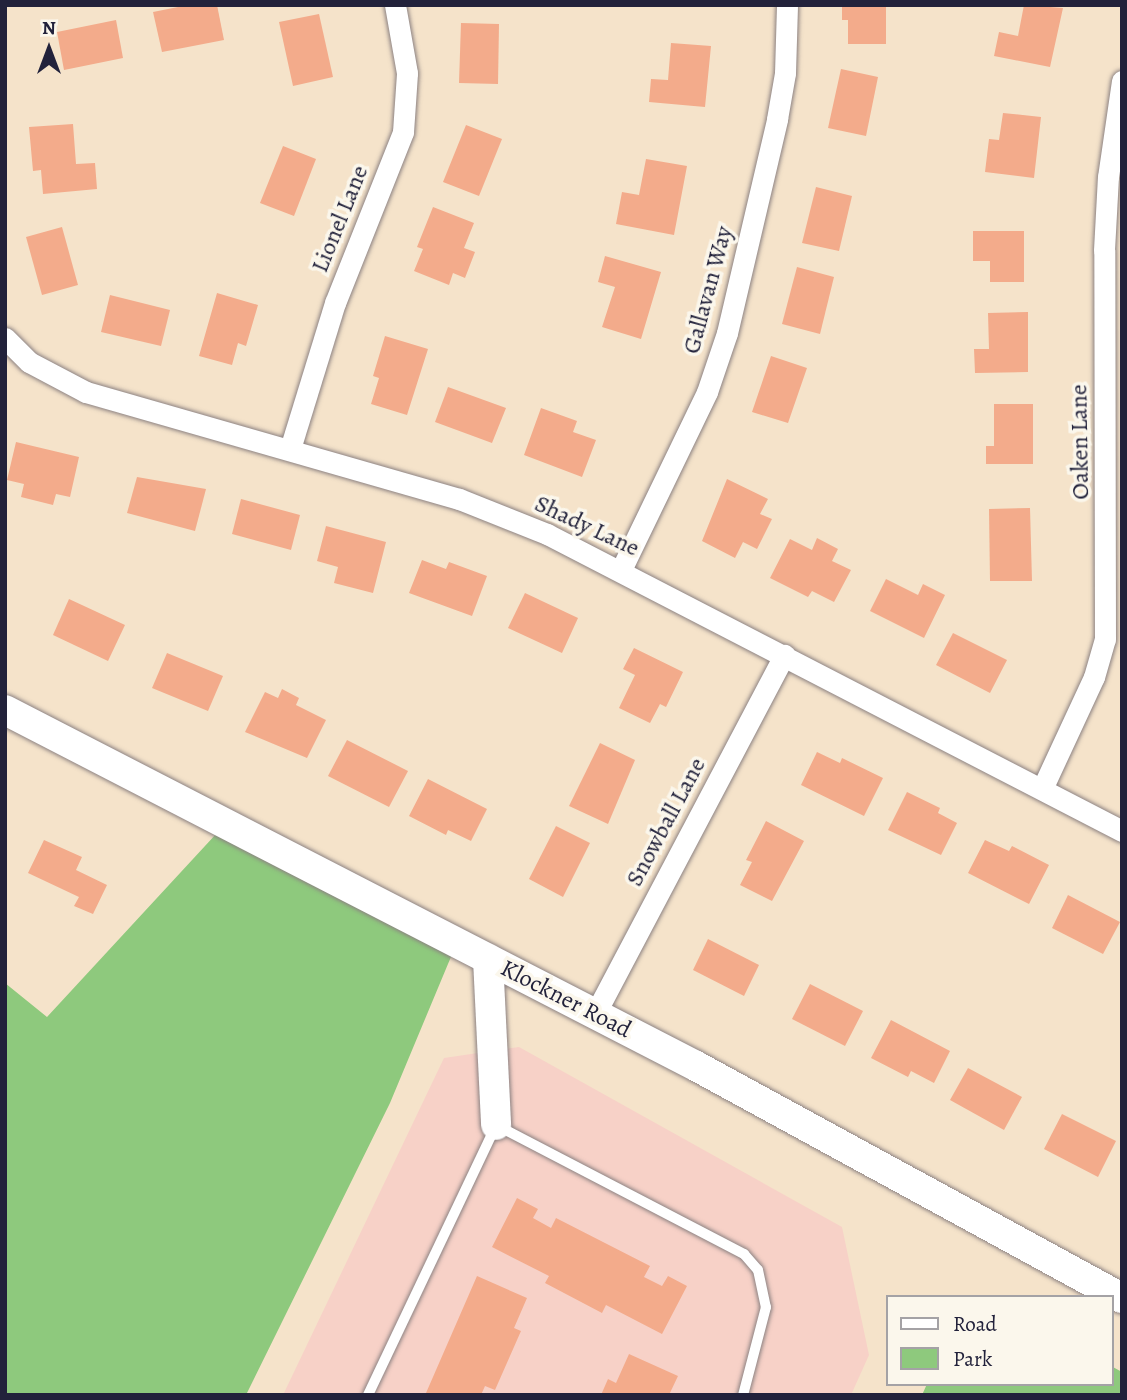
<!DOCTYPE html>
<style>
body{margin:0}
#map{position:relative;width:1127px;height:1400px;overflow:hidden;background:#f5e3ca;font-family:Alegreya,serif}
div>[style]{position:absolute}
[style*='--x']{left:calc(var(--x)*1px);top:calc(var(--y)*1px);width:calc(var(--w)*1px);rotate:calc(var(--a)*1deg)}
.built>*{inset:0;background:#f7d1c7}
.green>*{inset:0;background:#8ec97d}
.building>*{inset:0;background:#f3ab8b}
.roads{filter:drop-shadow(0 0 2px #8c8282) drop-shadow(0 0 2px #8c8282)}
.lane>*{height:10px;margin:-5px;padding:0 5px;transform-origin:5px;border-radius:5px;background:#fff}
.street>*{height:21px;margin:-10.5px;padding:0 10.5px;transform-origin:10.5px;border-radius:10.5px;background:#fff}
.secondary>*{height:30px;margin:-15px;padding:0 15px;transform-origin:15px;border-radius:15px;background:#fff}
span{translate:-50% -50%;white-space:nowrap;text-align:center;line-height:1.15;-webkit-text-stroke:7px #fbf7ec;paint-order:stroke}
.street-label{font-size:24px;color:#22223b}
.frame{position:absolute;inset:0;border:7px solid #22223b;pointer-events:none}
.legend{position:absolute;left:886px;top:1295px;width:228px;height:91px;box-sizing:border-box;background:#fbf7ec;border:2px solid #a4a2a5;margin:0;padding:9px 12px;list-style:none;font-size:21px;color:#22223b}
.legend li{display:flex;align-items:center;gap:14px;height:35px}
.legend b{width:35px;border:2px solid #a4a2a5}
.north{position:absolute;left:14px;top:14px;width:70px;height:70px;-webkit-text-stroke:5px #fbf7ec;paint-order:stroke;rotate:0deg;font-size:19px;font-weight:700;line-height:28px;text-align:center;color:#22223b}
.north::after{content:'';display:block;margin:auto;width:24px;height:32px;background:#22223b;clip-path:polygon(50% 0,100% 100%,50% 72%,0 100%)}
</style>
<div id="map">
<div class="built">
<div style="clip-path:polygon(519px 1047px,842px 1227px,869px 1355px,851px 1395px,283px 1395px,444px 1058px)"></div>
</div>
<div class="green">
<div style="clip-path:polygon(229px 820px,458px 940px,390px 1103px,246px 1395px,5px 1395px,5px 983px,47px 1017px)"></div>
<div style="clip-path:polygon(1111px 1366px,1122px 1372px,1122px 1395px,922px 1395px,927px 1384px,1111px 1384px)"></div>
</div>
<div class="building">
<div style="clip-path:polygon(188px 5px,217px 5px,224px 40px,162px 52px,153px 12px)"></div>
<div style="clip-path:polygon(842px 5px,886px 5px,886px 44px,848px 44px,848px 20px,842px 20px)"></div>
<div style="clip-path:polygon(1024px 5px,1063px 8px,1050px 67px,994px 56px,999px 32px,1018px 36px)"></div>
<div style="clip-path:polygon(319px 14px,333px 77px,293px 86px,279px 22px)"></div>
<div style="clip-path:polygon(116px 20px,123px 58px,64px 70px,57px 32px)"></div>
<div style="clip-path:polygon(461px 23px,499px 24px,498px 84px,459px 83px)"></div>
<div style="clip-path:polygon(671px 43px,711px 46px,705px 107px,649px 102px,651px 79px,668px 80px)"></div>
<div style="clip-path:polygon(841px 69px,878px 77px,866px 136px,828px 128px)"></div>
<div style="clip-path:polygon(1003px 113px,1041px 117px,1034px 178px,985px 172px,989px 139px,999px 140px)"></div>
<div style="clip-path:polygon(73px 124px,76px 164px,95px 163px,97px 189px,43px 194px,41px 170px,33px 171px,29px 127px)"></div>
<div style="clip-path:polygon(466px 125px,502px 139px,479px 196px,443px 182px)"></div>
<div style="clip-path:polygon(283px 146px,316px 159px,294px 216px,260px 203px)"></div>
<div style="clip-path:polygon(646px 159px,687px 166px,674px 235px,616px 224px,622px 192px,639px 195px)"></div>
<div style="clip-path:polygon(816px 187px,852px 196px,839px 251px,802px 243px)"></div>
<div style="clip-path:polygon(433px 207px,474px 223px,464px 248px,475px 252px,465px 278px,453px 273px,449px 285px,414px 271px,423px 249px,417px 247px)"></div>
<div style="clip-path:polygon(62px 227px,78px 285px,42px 295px,26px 237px)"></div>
<div style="clip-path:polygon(973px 231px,1024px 231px,1024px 282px,990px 282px,990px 261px,973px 261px)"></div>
<div style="clip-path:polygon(605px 256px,661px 272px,641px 339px,602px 327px,615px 287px,598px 282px)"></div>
<div style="clip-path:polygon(797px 267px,834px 277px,820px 334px,782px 324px)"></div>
<div style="clip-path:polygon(217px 293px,258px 305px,246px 346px,238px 343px,232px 365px,199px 356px)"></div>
<div style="clip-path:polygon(110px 295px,170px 310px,161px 346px,101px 332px)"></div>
<div style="clip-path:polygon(1028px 312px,1028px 372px,975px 373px,974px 349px,989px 349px,988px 313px)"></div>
<div style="clip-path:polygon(385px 336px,428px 349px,407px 415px,371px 404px,379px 378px,373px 376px)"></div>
<div style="clip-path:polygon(771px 356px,807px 368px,788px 423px,752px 412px)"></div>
<div style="clip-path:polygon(448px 387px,506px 408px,492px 443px,435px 422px)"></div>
<div style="clip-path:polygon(994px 404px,1033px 404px,1033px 464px,986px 464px,986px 446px,994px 446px)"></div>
<div style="clip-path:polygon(541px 408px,577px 421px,573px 432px,596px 440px,582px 477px,524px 455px)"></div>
<div style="clip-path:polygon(16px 442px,79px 457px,70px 497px,56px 494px,53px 505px,21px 497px,24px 484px,7px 480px)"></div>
<div style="clip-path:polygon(137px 477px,206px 489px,195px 531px,127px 513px)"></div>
<div style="clip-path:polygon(727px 479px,768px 499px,760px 514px,772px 519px,757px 549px,743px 542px,735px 558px,702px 541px)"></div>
<div style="clip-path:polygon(241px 499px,300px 515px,291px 550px,232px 534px)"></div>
<div style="clip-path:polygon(1030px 508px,1032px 581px,990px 581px,989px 509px)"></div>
<div style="clip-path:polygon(326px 526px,386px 542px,373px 593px,334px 583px,338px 567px,317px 561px)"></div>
<div style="clip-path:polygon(817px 538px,838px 549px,832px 561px,851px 570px,834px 602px,812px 591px,808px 597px,770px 578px,790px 539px,812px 550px)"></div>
<div style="clip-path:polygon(422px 560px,446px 569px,449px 562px,487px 576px,472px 616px,409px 593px)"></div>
<div style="clip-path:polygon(886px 579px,918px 595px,923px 584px,945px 595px,924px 638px,870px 611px)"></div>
<div style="clip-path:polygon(525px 593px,578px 618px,562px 653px,508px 628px)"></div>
<div style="clip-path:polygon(69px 599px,125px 625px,108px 661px,53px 635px)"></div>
<div style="clip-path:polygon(953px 633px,1007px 660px,990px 693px,936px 665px)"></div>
<div style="clip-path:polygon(634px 648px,683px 672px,666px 707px,660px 704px,650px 723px,619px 708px,635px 675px,623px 669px)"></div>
<div style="clip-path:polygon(167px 653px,223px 676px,208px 711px,152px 688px)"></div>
<div style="clip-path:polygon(282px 689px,299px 698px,296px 705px,326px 720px,307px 758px,245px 732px,265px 692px,278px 698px)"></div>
<div style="clip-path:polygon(347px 740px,408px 771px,389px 807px,328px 776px)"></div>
<div style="clip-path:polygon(600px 743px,635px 760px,608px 824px,569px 806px)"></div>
<div style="clip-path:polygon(817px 752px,840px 763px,842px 758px,883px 778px,864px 816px,801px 785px)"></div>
<div style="clip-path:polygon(428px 779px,487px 809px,471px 841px,448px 830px,446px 835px,409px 816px)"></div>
<div style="clip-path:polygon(907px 792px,940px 808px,938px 813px,957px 823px,941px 855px,888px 830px)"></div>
<div style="clip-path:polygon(766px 821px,804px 841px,772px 901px,740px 885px,752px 862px,746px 860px)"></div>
<div style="clip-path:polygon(556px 826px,590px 843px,563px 897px,529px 879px)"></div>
<div style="clip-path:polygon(44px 840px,82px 857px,76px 870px,107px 885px,93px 914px,74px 906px,79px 897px,28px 873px)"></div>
<div style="clip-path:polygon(985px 840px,1009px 851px,1012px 846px,1049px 865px,1029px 904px,968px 873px)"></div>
<div style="clip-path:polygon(1068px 895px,1120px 922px,1103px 954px,1052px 928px)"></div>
<div style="clip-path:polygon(708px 939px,759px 965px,744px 996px,693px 970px)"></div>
<div style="clip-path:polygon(810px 984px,863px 1011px,845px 1046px,792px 1019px)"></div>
<div style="clip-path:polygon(891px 1020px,950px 1051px,934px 1083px,911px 1071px,908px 1077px,871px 1058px)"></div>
<div style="clip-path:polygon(968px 1068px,1022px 1097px,1004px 1130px,950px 1100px)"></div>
<div style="clip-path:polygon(1062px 1114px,1116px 1141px,1098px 1177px,1044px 1149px)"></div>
<div style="clip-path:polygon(517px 1198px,538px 1209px,533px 1218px,551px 1228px,556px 1218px,650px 1266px,644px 1277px,662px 1286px,668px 1276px,687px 1286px,662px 1334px,606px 1305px,602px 1313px,545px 1283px,549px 1276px,492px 1247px)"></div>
<div style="clip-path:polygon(477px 1276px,527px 1298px,514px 1328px,521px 1331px,495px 1390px,485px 1386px,481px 1395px,431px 1395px,426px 1393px)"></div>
<div style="clip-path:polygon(629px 1354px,678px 1376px,669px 1395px,601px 1395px,608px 1379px,616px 1383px)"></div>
</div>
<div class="roads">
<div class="lane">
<div style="--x:368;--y:1395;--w:299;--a:-64.6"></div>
<div style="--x:496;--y:1125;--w:280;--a:27.5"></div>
<div style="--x:744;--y:1254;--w:21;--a:49"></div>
<div style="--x:758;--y:1270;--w:38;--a:78"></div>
<div style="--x:766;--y:1307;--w:91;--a:104.6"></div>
</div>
<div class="street">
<div style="--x:5;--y:338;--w:34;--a:45"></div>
<div style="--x:29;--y:362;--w:64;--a:27.8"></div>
<div style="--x:86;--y:392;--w:388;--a:16"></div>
<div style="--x:459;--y:499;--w:95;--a:21.7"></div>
<div style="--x:547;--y:534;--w:647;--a:27.32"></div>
<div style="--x:290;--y:449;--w:153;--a:-72.9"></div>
<div style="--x:335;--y:303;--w:184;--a:-68.3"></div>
<div style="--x:403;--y:132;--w:59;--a:-86.1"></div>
<div style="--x:407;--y:73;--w:69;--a:-100"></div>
<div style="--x:621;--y:570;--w:198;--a:-64.2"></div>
<div style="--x:707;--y:392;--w:62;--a:-71.3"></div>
<div style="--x:727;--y:333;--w:220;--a:-76.8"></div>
<div style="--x:777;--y:119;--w:47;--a:-80.1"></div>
<div style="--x:785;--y:73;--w:68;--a:-88.3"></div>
<div style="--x:1042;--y:789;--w:123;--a:-65.1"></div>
<div style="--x:1094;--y:677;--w:40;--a:-74"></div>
<div style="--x:1105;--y:639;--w:389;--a:-90.1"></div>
<div style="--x:1104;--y:250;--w:73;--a:-86.9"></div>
<div style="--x:1108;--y:177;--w:97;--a:-81.7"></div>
<div style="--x:595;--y:1014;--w:406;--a:-62.2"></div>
</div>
<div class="secondary">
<div style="--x:5;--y:710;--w:777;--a:27.26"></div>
<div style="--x:696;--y:1066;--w:485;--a:28.6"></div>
<div style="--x:488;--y:959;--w:166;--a:87.2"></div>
</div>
</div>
<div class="street-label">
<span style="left:340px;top:219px;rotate:-68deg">Lionel Lane</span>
<span style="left:708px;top:290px;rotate:-75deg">Gallavan Way</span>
<span style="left:1080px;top:442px;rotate:-91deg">Oaken Lane</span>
<span style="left:587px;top:526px;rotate:25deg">Shady Lane</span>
<span style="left:666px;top:822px;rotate:-62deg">Snowball Lane</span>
<span style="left:566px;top:999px;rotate:27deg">Klockner Road</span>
</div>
<div class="frame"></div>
<ul class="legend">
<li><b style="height:9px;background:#fff"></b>Road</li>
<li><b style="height:19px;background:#8ec97d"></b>Park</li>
</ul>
<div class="north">N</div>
</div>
